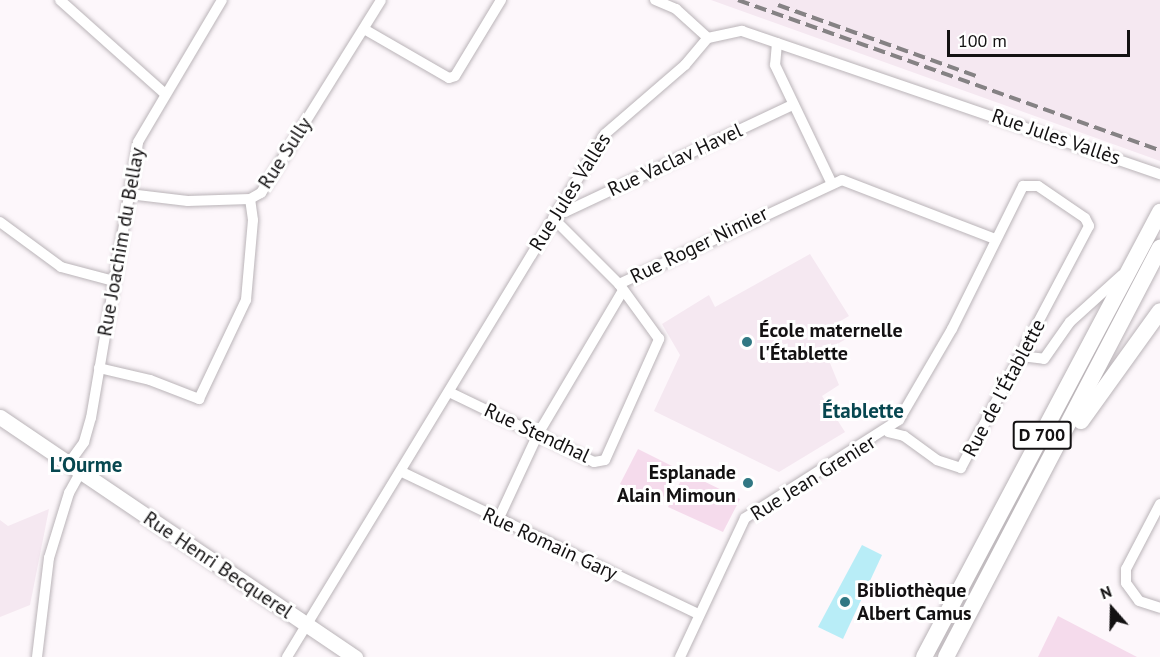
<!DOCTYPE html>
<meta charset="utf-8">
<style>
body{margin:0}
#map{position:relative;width:1160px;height:657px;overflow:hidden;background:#fdf7fb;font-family:"PT Sans",sans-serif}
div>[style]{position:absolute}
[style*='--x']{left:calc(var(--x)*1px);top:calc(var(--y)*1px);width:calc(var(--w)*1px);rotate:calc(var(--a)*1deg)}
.built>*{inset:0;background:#f5e8f1}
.green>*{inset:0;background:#f5dbec}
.building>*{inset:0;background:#b8edf7}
.roads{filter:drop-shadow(0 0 2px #bab4b8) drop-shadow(0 0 2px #bab4b8)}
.minor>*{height:10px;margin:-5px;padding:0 5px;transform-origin:5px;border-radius:5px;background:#fff}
.secondary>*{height:15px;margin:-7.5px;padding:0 7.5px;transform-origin:7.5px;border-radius:7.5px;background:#fff}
.primary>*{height:16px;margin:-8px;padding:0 8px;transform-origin:8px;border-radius:8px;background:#fff}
.rail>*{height:4px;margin-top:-2px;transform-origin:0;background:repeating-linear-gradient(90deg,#858284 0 12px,transparent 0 18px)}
.dots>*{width:16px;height:16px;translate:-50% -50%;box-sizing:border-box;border:3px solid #fff;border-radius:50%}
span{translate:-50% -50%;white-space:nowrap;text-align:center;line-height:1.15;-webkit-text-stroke:6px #fff;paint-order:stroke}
.shield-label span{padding:2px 4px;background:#fff;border:2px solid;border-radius:4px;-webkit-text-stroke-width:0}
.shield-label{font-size:18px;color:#131112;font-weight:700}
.street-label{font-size:20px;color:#131112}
.poi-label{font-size:20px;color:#131112;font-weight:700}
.left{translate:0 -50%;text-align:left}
.right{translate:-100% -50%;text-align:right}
.neighbourhood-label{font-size:21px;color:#074750;font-weight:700}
.north{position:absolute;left:1082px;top:579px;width:60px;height:60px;-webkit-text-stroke:4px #fff;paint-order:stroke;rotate:340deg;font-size:16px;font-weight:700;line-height:24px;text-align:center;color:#131112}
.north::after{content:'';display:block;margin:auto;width:21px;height:27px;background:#131112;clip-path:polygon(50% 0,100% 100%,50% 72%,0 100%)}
.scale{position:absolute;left:947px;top:30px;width:183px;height:27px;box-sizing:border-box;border:3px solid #131112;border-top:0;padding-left:8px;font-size:18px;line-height:21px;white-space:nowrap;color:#131112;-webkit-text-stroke:4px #fff;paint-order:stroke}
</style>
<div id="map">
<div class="built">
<div style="clip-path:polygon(711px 0,1160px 0,1160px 161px)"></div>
<div style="clip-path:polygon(810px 254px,849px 316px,837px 323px,846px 339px,825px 351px,839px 385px,822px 396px,845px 432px,779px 472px,654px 411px,680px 355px,662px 324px,709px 295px,715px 307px)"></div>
<div style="clip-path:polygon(49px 509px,30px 605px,0 617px,0 520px,8px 526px)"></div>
</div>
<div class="green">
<div style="clip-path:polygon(638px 449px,678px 469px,660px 503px,620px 484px)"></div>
<div style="clip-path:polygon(685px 472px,740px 499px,723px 532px,668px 507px)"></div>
<div style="clip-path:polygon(1058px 616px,1137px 657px,1038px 657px)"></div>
</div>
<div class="building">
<div style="clip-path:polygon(862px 545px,882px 555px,843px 639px,818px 627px)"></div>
</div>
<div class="roads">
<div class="minor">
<div style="--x:60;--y:0;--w:141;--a:41.8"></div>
<div style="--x:655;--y:0;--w:23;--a:23"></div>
<div style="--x:676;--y:9;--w:43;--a:42.2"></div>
<div style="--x:364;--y:29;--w:98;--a:30"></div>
<div style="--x:449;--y:78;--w:6;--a:-18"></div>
<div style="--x:455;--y:76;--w:89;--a:-58.8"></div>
<div style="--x:777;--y:43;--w:22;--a:95"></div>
<div style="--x:775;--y:65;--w:130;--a:64.4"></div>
<div style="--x:129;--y:194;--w:59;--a:6.8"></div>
<div style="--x:188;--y:201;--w:62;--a:-1.8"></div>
<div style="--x:250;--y:199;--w:13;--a:-29"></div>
<div style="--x:261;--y:193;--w:227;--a:-58.1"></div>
<div style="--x:559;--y:208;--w:7;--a:34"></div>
<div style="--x:565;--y:212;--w:251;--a:-25.2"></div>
<div style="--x:553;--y:218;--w:93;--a:45"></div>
<div style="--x:619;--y:284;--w:246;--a:-25"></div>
<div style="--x:842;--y:180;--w:164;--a:21.1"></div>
<div style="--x:0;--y:222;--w:76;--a:36.4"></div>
<div style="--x:61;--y:267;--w:55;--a:14.8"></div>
<div style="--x:1021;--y:356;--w:23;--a:7"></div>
<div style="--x:1044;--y:359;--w:45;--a:-54.9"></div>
<div style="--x:1070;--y:322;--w:70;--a:-42.1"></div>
<div style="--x:99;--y:368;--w:52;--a:13.2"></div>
<div style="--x:150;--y:380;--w:53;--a:21.2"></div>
<div style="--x:199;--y:399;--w:110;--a:-64.6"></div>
<div style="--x:246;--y:300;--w:80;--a:-85"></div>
<div style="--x:253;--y:220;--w:21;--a:-98"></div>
<div style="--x:449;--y:392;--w:161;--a:25.8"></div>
<div style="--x:594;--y:462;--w:11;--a:-10"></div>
<div style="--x:605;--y:460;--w:133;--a:-65.9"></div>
<div style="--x:659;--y:339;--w:68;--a:-126"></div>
<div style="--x:69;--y:463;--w:26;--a:-54"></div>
<div style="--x:84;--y:442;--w:25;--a:-74"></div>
<div style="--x:91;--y:418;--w:280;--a:-80.3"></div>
<div style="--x:138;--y:142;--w:165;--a:-59.4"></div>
<div style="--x:402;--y:472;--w:329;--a:25.6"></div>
<div style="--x:1160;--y:504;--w:73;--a:117.6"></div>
<div style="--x:1126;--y:569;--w:14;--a:90"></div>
<div style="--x:1126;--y:583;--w:22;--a:54"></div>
<div style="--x:1139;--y:601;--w:22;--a:18"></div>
<div style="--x:498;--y:520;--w:95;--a:-65.1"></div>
<div style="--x:538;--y:434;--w:165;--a:-59.4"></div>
<div style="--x:37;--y:657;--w:100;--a:-83.1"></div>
<div style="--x:49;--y:558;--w:68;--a:-72.9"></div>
<div style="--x:69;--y:493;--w:25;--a:-61"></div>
<div style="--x:287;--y:657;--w:612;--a:-58.7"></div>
<div style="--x:605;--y:134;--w:106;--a:-40.8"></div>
<div style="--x:685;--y:65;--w:35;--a:-50"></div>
<div style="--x:708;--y:38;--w:35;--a:-12"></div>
<div style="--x:742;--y:31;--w:442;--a:18.9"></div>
<div style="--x:680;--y:657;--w:153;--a:-64.9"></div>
<div style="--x:745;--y:518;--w:183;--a:-32.5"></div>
<div style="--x:899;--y:420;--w:105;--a:-59.8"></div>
<div style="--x:952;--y:329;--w:160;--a:-63.6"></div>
<div style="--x:1023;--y:186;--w:15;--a:0"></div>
<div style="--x:1038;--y:186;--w:57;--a:34.2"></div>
<div style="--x:1085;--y:218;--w:9;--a:63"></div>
<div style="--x:1089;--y:226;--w:274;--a:117.9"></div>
<div style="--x:961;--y:468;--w:25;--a:-162"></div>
<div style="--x:937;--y:460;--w:41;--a:-144"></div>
<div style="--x:904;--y:436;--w:16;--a:-166"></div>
</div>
<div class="secondary">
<div style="--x:0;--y:417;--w:429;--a:34.1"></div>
</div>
<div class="primary">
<div style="--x:1081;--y:421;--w:135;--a:-54.3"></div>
<div style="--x:924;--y:657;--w:504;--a:-62.06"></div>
<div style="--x:946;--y:657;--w:462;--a:-62.4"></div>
</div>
</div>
<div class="rail">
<div style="--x:738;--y:0;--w:448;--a:19.6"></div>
<div style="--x:778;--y:5;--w:210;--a:19.7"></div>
</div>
<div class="dots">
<div style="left:747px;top:342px;background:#317884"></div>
<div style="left:748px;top:483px;background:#317884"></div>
<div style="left:845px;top:602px;background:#317884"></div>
</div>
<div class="shield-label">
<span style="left:1042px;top:435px">D 700</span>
</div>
<div class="street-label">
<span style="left:1056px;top:137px;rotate:19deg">Rue Jules Vallès</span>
<span style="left:285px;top:153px;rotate:-57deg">Rue Sully</span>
<span style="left:675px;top:160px;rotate:-25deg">Rue Vaclav Havel</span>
<span style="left:570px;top:192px;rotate:-58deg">Rue Jules Vallès</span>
<span style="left:121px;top:242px;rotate:-80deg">Rue Joachim du Bellay</span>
<span style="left:699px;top:245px;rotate:-26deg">Rue Roger Nimier</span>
<span style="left:1004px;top:388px;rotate:-62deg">Rue de l'Établette</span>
<span style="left:537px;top:433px;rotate:25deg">Rue Stendhal</span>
<span style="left:813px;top:478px;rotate:-32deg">Rue Jean Grenier</span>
<span style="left:550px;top:544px;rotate:25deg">Rue Romain Gary</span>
<span style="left:218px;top:565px;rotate:34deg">Rue Henri Becquerel</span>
</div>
<div class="poi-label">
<span class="left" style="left:759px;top:342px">École maternelle<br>l'Établette</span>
<span class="right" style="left:736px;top:484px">Esplanade<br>Alain Mimoun</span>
<span class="left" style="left:857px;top:602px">Bibliothèque<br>Albert Camus</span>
</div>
<div class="neighbourhood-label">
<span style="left:863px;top:411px">Établette</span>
<span style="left:86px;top:465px">L'Ourme</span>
</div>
<div class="north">N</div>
<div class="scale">100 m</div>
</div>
